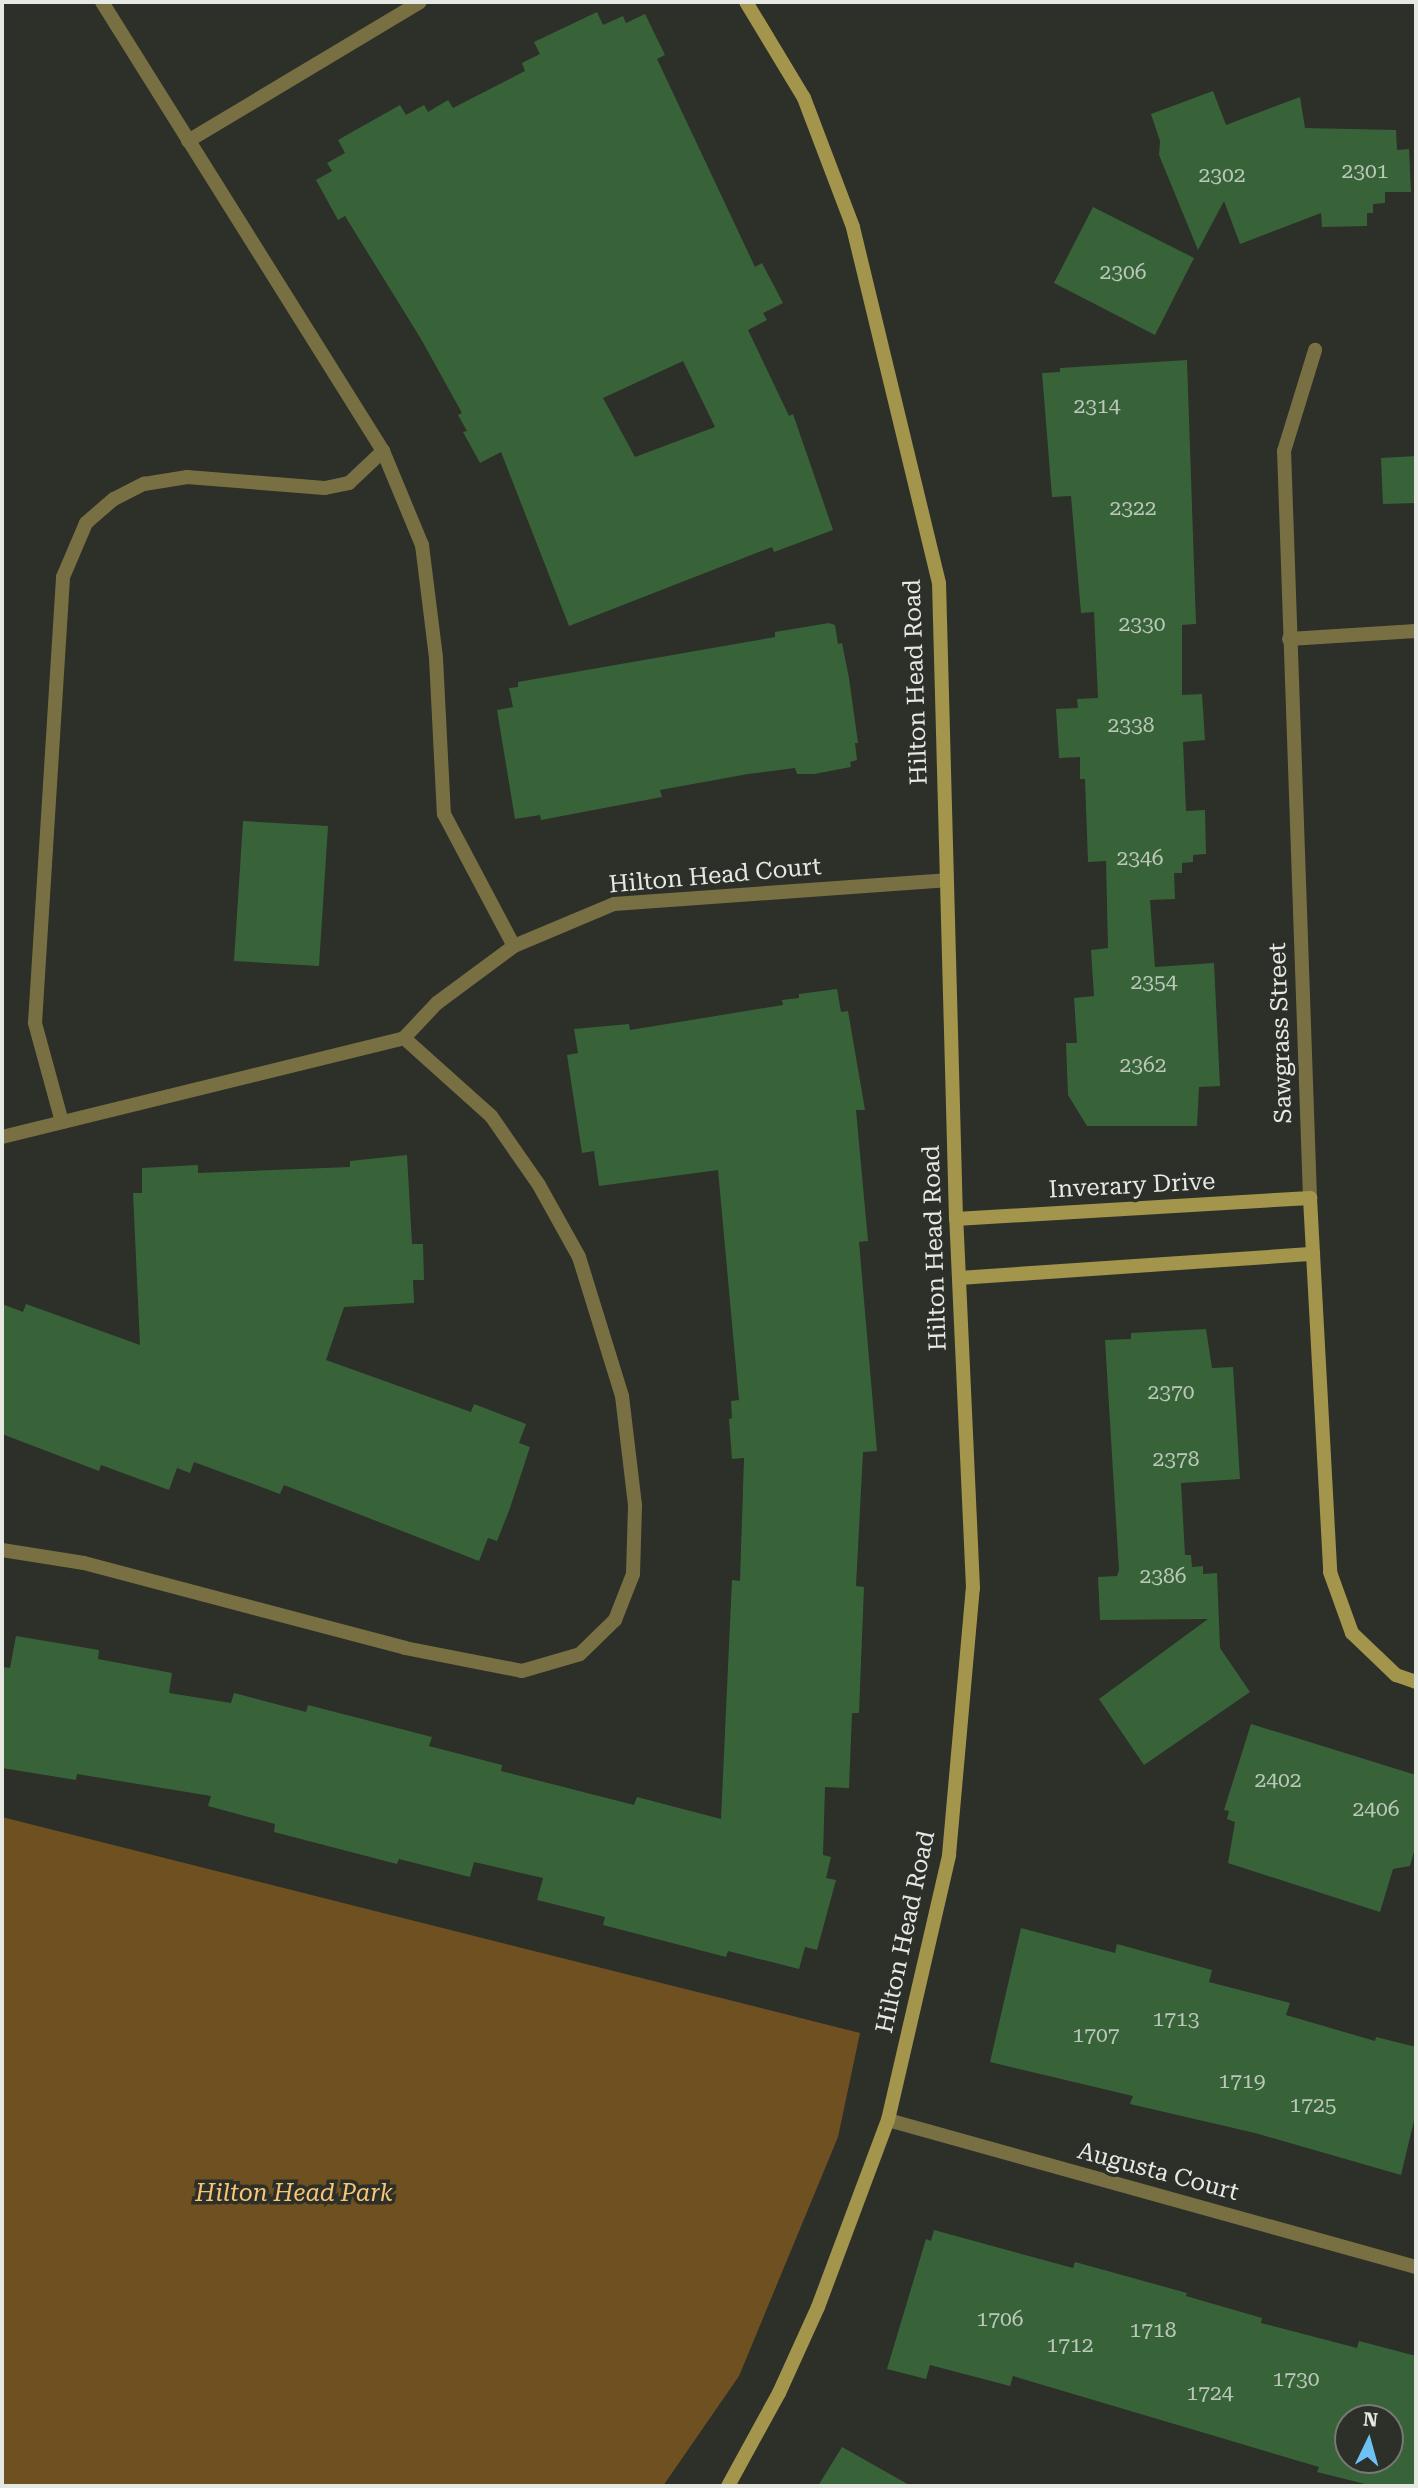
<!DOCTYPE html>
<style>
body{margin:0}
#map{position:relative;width:1418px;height:2488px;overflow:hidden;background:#2d2f29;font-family:"Roboto Serif",serif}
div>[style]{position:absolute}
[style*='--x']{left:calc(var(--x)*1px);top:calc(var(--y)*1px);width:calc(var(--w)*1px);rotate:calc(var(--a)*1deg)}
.green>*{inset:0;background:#6f5121}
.building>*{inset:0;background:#386339}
.street>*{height:14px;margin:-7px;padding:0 7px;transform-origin:7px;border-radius:7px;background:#787043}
.secondary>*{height:14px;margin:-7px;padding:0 7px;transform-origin:7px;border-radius:7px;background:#a3954b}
span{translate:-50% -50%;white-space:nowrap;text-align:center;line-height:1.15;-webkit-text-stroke:7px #2d2f29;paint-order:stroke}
.number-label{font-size:21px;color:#bac7b9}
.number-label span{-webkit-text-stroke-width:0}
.street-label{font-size:24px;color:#e6e8e4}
.park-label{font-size:24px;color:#f8c577;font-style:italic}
.frame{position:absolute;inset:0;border:4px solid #e6e8e4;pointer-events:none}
.north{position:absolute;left:1334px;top:2404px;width:70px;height:70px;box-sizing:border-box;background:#2d2f29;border:2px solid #777974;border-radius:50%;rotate:5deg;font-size:19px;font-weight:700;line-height:28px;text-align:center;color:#e6e8e4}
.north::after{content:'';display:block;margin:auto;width:24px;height:32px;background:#6cc3f3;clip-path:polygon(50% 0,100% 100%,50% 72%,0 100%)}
</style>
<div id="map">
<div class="green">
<div style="clip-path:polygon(2px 1817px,860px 2033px,838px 2137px,739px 2376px,663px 2486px,2px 2486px)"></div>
</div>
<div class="building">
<div style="clip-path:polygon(evenodd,597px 12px,603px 25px,623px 16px,626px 23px,645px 14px,665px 55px,657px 59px,755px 267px,762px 263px,783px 303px,763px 313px,767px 320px,748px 330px,789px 416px,793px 414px,833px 530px,774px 552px,772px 547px,569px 626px,501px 452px,480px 463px,463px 432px,467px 431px,458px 415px,462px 413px,421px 339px,345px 216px,338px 220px,316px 180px,332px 171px,327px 163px,345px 153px,338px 140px,400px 105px,406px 115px,424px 105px,428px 112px,448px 100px,453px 108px,525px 71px,522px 63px,540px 54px,534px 42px,597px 12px,683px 361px,715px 427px,635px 457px,603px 398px,683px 361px)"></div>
<div style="clip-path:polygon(1213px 91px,1226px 125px,1300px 97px,1305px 128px,1396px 130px,1397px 150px,1409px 149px,1411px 192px,1385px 192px,1385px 203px,1373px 204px,1373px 213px,1367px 213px,1367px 226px,1322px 227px,1321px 213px,1240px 244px,1224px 201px,1198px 250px,1159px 155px,1160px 141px,1151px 114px)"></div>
<div style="clip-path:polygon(1093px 207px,1194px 258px,1155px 335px,1054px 283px)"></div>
<div style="clip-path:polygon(1187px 360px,1196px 624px,1182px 625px,1182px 695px,1202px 694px,1205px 740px,1183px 742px,1186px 811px,1205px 810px,1206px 854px,1193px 855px,1193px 862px,1182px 863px,1182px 873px,1174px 873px,1175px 899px,1150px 900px,1155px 967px,1214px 963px,1220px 1086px,1199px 1087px,1197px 1126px,1087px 1126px,1068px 1095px,1066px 1043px,1077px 1043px,1074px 998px,1094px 996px,1091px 950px,1108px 948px,1106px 861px,1088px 862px,1085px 779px,1080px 779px,1080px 757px,1059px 758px,1056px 709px,1078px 708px,1077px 699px,1098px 698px,1094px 612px,1081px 613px,1071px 496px,1052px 497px,1042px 373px,1060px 372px,1060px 368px)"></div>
<div style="clip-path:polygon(1416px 456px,1416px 503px,1383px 504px,1381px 458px)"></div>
<div style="clip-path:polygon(829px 623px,835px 625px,838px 644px,842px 643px,849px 678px,858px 743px,855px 743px,857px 760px,850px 762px,851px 767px,814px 774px,797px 774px,795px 768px,748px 774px,660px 790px,662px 797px,541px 820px,540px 815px,515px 819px,497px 710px,513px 707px,509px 688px,518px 687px,518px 682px,775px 637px,775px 632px)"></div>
<div style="clip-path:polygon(243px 821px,328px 826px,319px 966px,234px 961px)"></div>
<div style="clip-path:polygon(837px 989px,841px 1012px,848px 1011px,865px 1110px,856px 1110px,868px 1241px,859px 1242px,877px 1451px,863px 1452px,856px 1586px,864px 1587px,859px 1713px,852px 1713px,849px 1788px,825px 1787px,823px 1855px,831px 1857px,826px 1878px,836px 1880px,817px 1950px,805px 1947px,799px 1969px,728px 1951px,726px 1957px,603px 1925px,605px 1917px,537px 1900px,543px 1878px,474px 1862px,470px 1877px,399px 1859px,397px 1864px,274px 1832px,275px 1824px,208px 1806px,211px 1796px,77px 1774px,76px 1780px,2px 1768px,2px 1667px,10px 1668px,16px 1636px,99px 1650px,98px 1659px,172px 1673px,169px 1693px,231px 1703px,234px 1693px,306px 1712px,308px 1705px,432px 1737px,429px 1746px,502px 1765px,501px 1771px,634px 1805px,637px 1797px,721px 1819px,732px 1580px,740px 1581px,744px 1458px,732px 1459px,729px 1419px,732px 1418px,731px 1401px,739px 1400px,718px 1170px,599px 1186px,594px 1151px,582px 1153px,567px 1055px,578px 1053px,574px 1029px,629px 1024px,630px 1030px,783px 1005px,782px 1000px,799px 998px,799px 994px)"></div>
<div style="clip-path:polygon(407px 1155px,412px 1244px,423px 1244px,424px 1280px,413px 1280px,414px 1303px,344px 1307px,326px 1360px,471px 1412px,474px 1404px,526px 1424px,519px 1443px,530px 1447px,510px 1508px,497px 1541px,488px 1538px,479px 1561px,284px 1485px,280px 1494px,194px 1462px,190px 1473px,177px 1468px,169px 1490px,101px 1465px,99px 1471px,2px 1434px,2px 1304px,23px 1312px,26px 1304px,140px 1345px,133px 1193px,142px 1193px,142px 1168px,198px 1165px,198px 1173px,350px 1167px,350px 1161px)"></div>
<div style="clip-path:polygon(1206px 1329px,1212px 1368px,1233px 1367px,1240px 1479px,1181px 1483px,1185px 1555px,1191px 1555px,1192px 1567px,1203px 1566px,1203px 1574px,1217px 1573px,1220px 1648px,1250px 1692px,1144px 1765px,1099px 1699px,1208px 1619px,1100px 1620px,1098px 1577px,1117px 1576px,1119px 1570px,1105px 1340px,1131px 1339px,1131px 1333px)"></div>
<div style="clip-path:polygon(1251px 1724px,1416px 1775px,1416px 1844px,1410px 1866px,1393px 1869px,1380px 1912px,1228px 1863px,1235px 1822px,1227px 1819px,1229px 1811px,1224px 1810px)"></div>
<div style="clip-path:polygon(1021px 1928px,1115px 1953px,1117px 1944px,1212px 1970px,1209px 1982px,1290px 2003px,1286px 2015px,1375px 2041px,1376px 2037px,1416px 2047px,1416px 2112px,1401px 2175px,1255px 2133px,1130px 2104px,1133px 2096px,990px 2062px)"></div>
<div style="clip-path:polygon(evenodd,934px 2230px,1073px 2268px,1075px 2262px,1187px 2293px,1186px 2296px,1262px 2318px,1261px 2323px,1357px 2348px,1359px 2341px,1416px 2356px,1416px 2486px,1373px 2486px,1317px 2472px,1319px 2467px,1013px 2376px,1010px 2386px,930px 2365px,926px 2379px,887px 2369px,926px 2239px,931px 2241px,934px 2230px,1348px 2418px,1390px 2418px,1390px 2460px,1348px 2460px,1348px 2418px)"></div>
<div style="clip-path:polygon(842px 2447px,911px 2486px,818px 2486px)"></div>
</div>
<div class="street">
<div style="--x:102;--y:2;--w:530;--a:57.96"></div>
<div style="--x:383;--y:451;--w:102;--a:67.5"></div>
<div style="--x:422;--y:545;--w:114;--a:82.9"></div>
<div style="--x:436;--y:658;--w:156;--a:87.1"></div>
<div style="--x:444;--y:814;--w:149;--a:62.1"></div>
<div style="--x:188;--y:141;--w:270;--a:-30.9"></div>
<div style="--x:1289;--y:639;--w:127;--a:-3.6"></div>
<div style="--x:404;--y:1038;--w:48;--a:-46.7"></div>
<div style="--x:437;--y:1003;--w:96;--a:-36.5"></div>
<div style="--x:514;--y:946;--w:108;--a:-22.8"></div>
<div style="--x:614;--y:904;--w:333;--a:-4.1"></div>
<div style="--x:62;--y:1122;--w:103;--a:-105.3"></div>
<div style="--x:35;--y:1023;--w:447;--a:-86.4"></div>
<div style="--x:63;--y:577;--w:59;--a:-66.9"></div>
<div style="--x:86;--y:523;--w:37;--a:-41"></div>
<div style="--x:114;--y:499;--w:34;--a:-27"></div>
<div style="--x:144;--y:484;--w:44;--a:-9.2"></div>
<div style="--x:187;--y:477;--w:138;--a:4.6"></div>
<div style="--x:325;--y:488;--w:25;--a:-12"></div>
<div style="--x:349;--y:483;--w:47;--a:-43.3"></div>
<div style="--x:2;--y:1137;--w:414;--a:-13.8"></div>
<div style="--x:1310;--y:1198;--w:747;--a:-91.99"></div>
<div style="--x:1284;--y:451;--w:106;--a:-72.9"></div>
<div style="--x:2;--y:1550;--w:83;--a:9"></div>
<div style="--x:84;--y:1563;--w:332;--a:14.8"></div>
<div style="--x:405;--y:1648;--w:119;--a:11.1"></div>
<div style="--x:522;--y:1671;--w:60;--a:-16.3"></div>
<div style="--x:580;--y:1654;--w:49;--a:-44.2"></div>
<div style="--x:615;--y:1620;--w:49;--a:-68.6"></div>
<div style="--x:633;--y:1574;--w:69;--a:-88.3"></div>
<div style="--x:635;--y:1505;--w:110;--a:-96.8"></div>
<div style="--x:622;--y:1396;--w:145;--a:-107.2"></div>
<div style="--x:579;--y:1257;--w:82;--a:-119.1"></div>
<div style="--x:539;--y:1185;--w:84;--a:-124.8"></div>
<div style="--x:491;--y:1116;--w:117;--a:-138.1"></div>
<div style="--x:888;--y:2120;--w:548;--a:15.56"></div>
</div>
<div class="secondary">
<div style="--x:956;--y:1219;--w:355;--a:-3.4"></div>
<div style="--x:1310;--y:1198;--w:375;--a:86.9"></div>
<div style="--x:1330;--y:1572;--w:65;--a:70.2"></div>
<div style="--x:1352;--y:1633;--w:61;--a:43.7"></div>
<div style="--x:1396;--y:1675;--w:21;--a:19"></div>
<div style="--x:959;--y:1278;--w:355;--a:-3.9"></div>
<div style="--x:728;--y:2486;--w:106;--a:-61.3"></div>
<div style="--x:779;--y:2393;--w:94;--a:-65.6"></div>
<div style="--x:818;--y:2307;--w:200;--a:-69.5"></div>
<div style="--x:888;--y:2120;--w:272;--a:-77"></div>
<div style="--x:949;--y:1855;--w:268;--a:-84.9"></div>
<div style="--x:973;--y:1588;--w:369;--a:-92.6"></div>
<div style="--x:956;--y:1219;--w:636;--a:-91.53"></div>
<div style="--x:939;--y:583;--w:366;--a:-103.6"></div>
<div style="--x:853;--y:227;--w:138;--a:-110.8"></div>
<div style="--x:804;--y:98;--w:112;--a:-121.1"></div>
</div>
<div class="number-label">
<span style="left:1365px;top:171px">2301</span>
<span style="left:1222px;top:175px">2302</span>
<span style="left:1123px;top:272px">2306</span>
<span style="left:1097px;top:406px">2314</span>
<span style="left:1133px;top:508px">2322</span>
<span style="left:1142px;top:624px">2330</span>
<span style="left:1131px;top:725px">2338</span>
<span style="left:1140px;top:858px">2346</span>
<span style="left:1154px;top:982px">2354</span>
<span style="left:1143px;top:1065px">2362</span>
<span style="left:1171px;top:1392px">2370</span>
<span style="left:1176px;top:1459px">2378</span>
<span style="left:1163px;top:1576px">2386</span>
<span style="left:1278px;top:1780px">2402</span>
<span style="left:1376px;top:1809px">2406</span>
<span style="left:1176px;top:2019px">1713</span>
<span style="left:1096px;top:2035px">1707</span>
<span style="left:1242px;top:2081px">1719</span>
<span style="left:1313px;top:2105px">1725</span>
<span style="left:1000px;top:2319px">1706</span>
<span style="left:1153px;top:2330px">1718</span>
<span style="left:1070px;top:2345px">1712</span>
<span style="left:1296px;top:2379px">1730</span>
<span style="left:1210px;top:2393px">1724</span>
</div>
<div class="street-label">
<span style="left:916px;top:682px;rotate:-92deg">Hilton Head Road</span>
<span style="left:715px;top:876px;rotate:-5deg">Hilton Head Court</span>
<span style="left:1281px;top:1033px;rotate:-92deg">Sawgrass Street</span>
<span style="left:1132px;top:1186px;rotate:-3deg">Inverary Drive</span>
<span style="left:935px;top:1248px;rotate:-92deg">Hilton Head Road</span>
<span style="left:906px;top:1932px;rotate:-78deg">Hilton Head Road</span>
<span style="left:1158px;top:2172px;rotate:15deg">Augusta Court</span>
</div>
<div class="park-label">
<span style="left:294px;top:2194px">Hilton Head Park</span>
</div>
<div class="frame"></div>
<div class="north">N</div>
</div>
